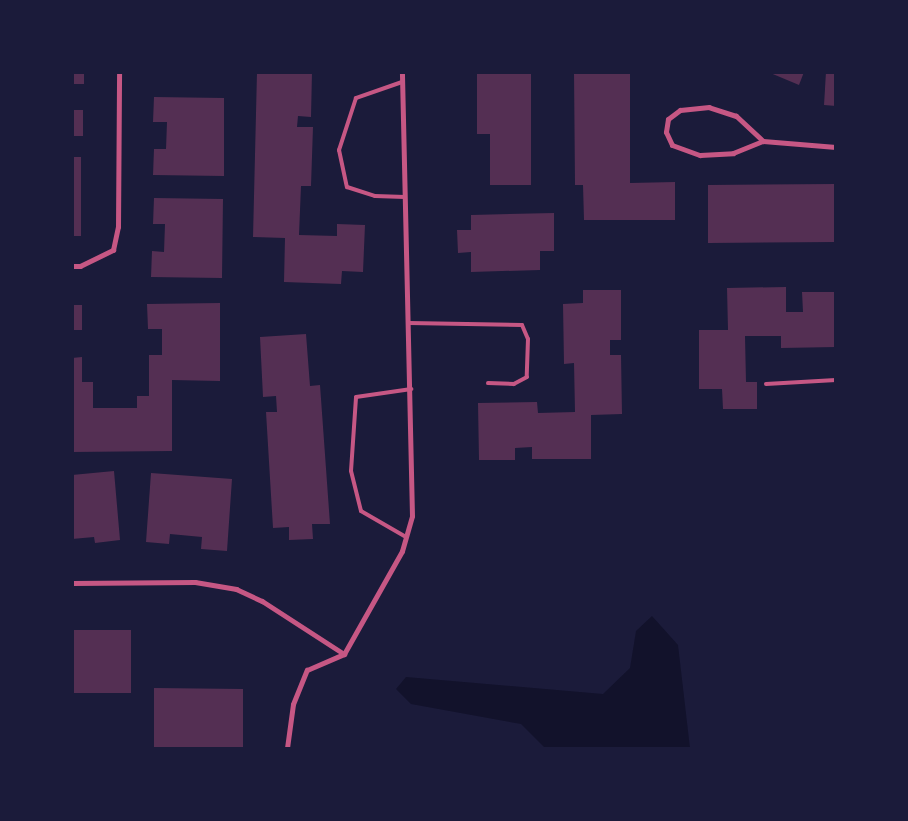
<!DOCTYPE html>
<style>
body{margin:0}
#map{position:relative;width:908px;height:821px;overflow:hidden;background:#1b1b3a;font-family:Karla,sans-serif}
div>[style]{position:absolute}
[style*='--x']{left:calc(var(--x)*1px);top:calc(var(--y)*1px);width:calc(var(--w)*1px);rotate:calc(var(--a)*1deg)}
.water>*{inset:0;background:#12122b}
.building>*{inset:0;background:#542f53}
.service>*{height:4px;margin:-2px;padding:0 2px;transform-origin:2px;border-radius:2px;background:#c65784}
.minor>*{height:5px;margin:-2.5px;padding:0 2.5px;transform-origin:2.5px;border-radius:2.5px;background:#c65784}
span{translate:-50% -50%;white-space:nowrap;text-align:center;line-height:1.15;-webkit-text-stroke:4.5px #1b1b3a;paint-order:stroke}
.frame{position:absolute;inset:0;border:74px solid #1b1b3a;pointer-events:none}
</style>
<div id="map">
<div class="water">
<div style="clip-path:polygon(652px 616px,678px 645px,690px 748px,545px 748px,521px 724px,411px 704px,396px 689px,406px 677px,603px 694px,630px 668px,636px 631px)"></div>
</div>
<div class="building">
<div style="clip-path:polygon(72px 72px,84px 72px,84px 84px,72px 84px)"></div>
<div style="clip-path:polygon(257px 72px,312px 72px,311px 117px,298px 116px,297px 127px,313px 127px,311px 186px,301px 186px,299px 235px,337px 236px,337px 224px,365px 225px,363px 272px,342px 271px,341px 284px,284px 282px,285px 238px,253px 237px)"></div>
<div style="clip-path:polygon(477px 72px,531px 72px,531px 185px,490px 185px,490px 134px,477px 134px)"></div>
<div style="clip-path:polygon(574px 72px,630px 72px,630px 183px,675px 182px,675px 220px,584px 220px,583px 185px,575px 185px)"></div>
<div style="clip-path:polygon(768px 72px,804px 72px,799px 85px)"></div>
<div style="clip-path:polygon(826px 72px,836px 72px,836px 106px,824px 105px)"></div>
<div style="clip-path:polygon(154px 97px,224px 98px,224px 176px,153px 175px,154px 149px,166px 149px,167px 122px,153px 122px)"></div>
<div style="clip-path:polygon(72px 110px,83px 110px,83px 136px,72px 136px)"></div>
<div style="clip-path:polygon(72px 157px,81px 157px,81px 236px,72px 236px)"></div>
<div style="clip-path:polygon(836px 184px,836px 242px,708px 243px,708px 185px)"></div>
<div style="clip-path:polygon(154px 198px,223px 199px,222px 278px,151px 277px,152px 251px,164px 252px,165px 224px,153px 224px)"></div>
<div style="clip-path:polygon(554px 213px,554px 251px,540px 251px,540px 270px,471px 272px,471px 252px,458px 253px,457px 230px,471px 230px,471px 215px)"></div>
<div style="clip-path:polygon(786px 287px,786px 312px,803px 312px,802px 292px,836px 292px,836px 347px,781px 348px,781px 336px,745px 336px,746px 382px,757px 382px,757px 409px,723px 409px,722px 389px,699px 389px,699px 330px,728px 330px,727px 288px)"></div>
<div style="clip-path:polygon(583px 290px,621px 290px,621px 340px,610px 340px,610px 355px,621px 355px,622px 414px,591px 415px,591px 459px,532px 459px,532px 447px,515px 448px,515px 460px,479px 460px,478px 403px,537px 402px,538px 413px,575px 412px,574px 363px,564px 364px,563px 304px,583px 303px)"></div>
<div style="clip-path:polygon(220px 303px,220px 381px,172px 380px,172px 451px,72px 452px,72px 358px,82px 357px,82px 382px,93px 382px,93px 408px,137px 408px,137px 396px,149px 396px,149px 355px,162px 355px,162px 329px,148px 329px,147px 304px)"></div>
<div style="clip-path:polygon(72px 305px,82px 305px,82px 330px,72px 330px)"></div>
<div style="clip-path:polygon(306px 334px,310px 386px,320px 385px,330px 524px,312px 524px,313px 539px,289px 540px,289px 527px,273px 528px,266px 412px,277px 412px,276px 396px,263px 397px,260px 337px)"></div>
<div style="clip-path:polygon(114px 471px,120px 540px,95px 543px,94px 537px,72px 539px,72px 475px)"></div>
<div style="clip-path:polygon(151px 473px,232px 479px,227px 551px,201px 549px,202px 537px,170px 534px,169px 544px,146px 542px)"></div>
<div style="clip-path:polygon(72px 630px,131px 630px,131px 693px,72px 693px)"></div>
<div style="clip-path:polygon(154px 688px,243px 689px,243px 748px,154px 748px)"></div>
</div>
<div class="service">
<div style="--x:402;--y:82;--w:49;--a:160.8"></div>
<div style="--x:356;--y:98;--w:55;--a:108.1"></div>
<div style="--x:339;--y:150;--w:38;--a:78"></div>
<div style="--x:347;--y:187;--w:29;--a:18"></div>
<div style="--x:375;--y:196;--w:30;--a:2"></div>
<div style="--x:409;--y:323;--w:113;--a:1"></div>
<div style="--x:522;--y:325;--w:15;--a:67"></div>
<div style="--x:528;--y:339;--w:38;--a:92"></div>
<div style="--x:527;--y:377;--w:15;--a:152"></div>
<div style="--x:514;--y:384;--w:26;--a:-178"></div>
<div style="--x:766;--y:384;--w:70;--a:-3.3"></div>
<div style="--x:406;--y:537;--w:52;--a:-150"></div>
<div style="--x:361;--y:511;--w:41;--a:-104"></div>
<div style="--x:351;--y:471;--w:74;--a:-86.1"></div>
<div style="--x:356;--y:397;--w:56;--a:-8.3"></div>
</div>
<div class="minor">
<div style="--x:763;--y:141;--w:37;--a:-137"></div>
<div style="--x:736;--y:116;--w:28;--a:-162"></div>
<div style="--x:709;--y:107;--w:29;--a:174"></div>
<div style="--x:680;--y:110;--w:15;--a:143"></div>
<div style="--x:668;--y:119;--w:13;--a:99"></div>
<div style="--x:666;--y:132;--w:14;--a:65"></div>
<div style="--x:672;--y:145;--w:30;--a:20"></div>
<div style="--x:700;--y:155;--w:33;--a:-3"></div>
<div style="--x:733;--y:153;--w:32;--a:-22"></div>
<div style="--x:763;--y:141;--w:73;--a:4.7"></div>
<div style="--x:72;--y:266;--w:8;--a:0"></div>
<div style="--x:80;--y:266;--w:37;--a:-26"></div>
<div style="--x:113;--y:250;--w:24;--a:-78"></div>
<div style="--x:118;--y:227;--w:155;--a:-89.6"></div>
<div style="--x:72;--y:583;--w:123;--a:-0.5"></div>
<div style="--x:195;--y:582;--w:42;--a:9.7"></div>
<div style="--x:236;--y:589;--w:29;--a:25"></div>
<div style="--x:262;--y:601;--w:98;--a:32.9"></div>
<div style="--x:287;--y:748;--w:44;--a:-82.2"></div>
<div style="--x:293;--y:704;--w:37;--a:-68"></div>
<div style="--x:307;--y:670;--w:40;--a:-23.4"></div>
<div style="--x:344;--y:654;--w:118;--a:-60.6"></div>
<div style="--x:402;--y:551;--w:36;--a:-74"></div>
<div style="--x:412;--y:516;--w:444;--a:-91.3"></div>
</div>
<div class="frame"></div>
</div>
